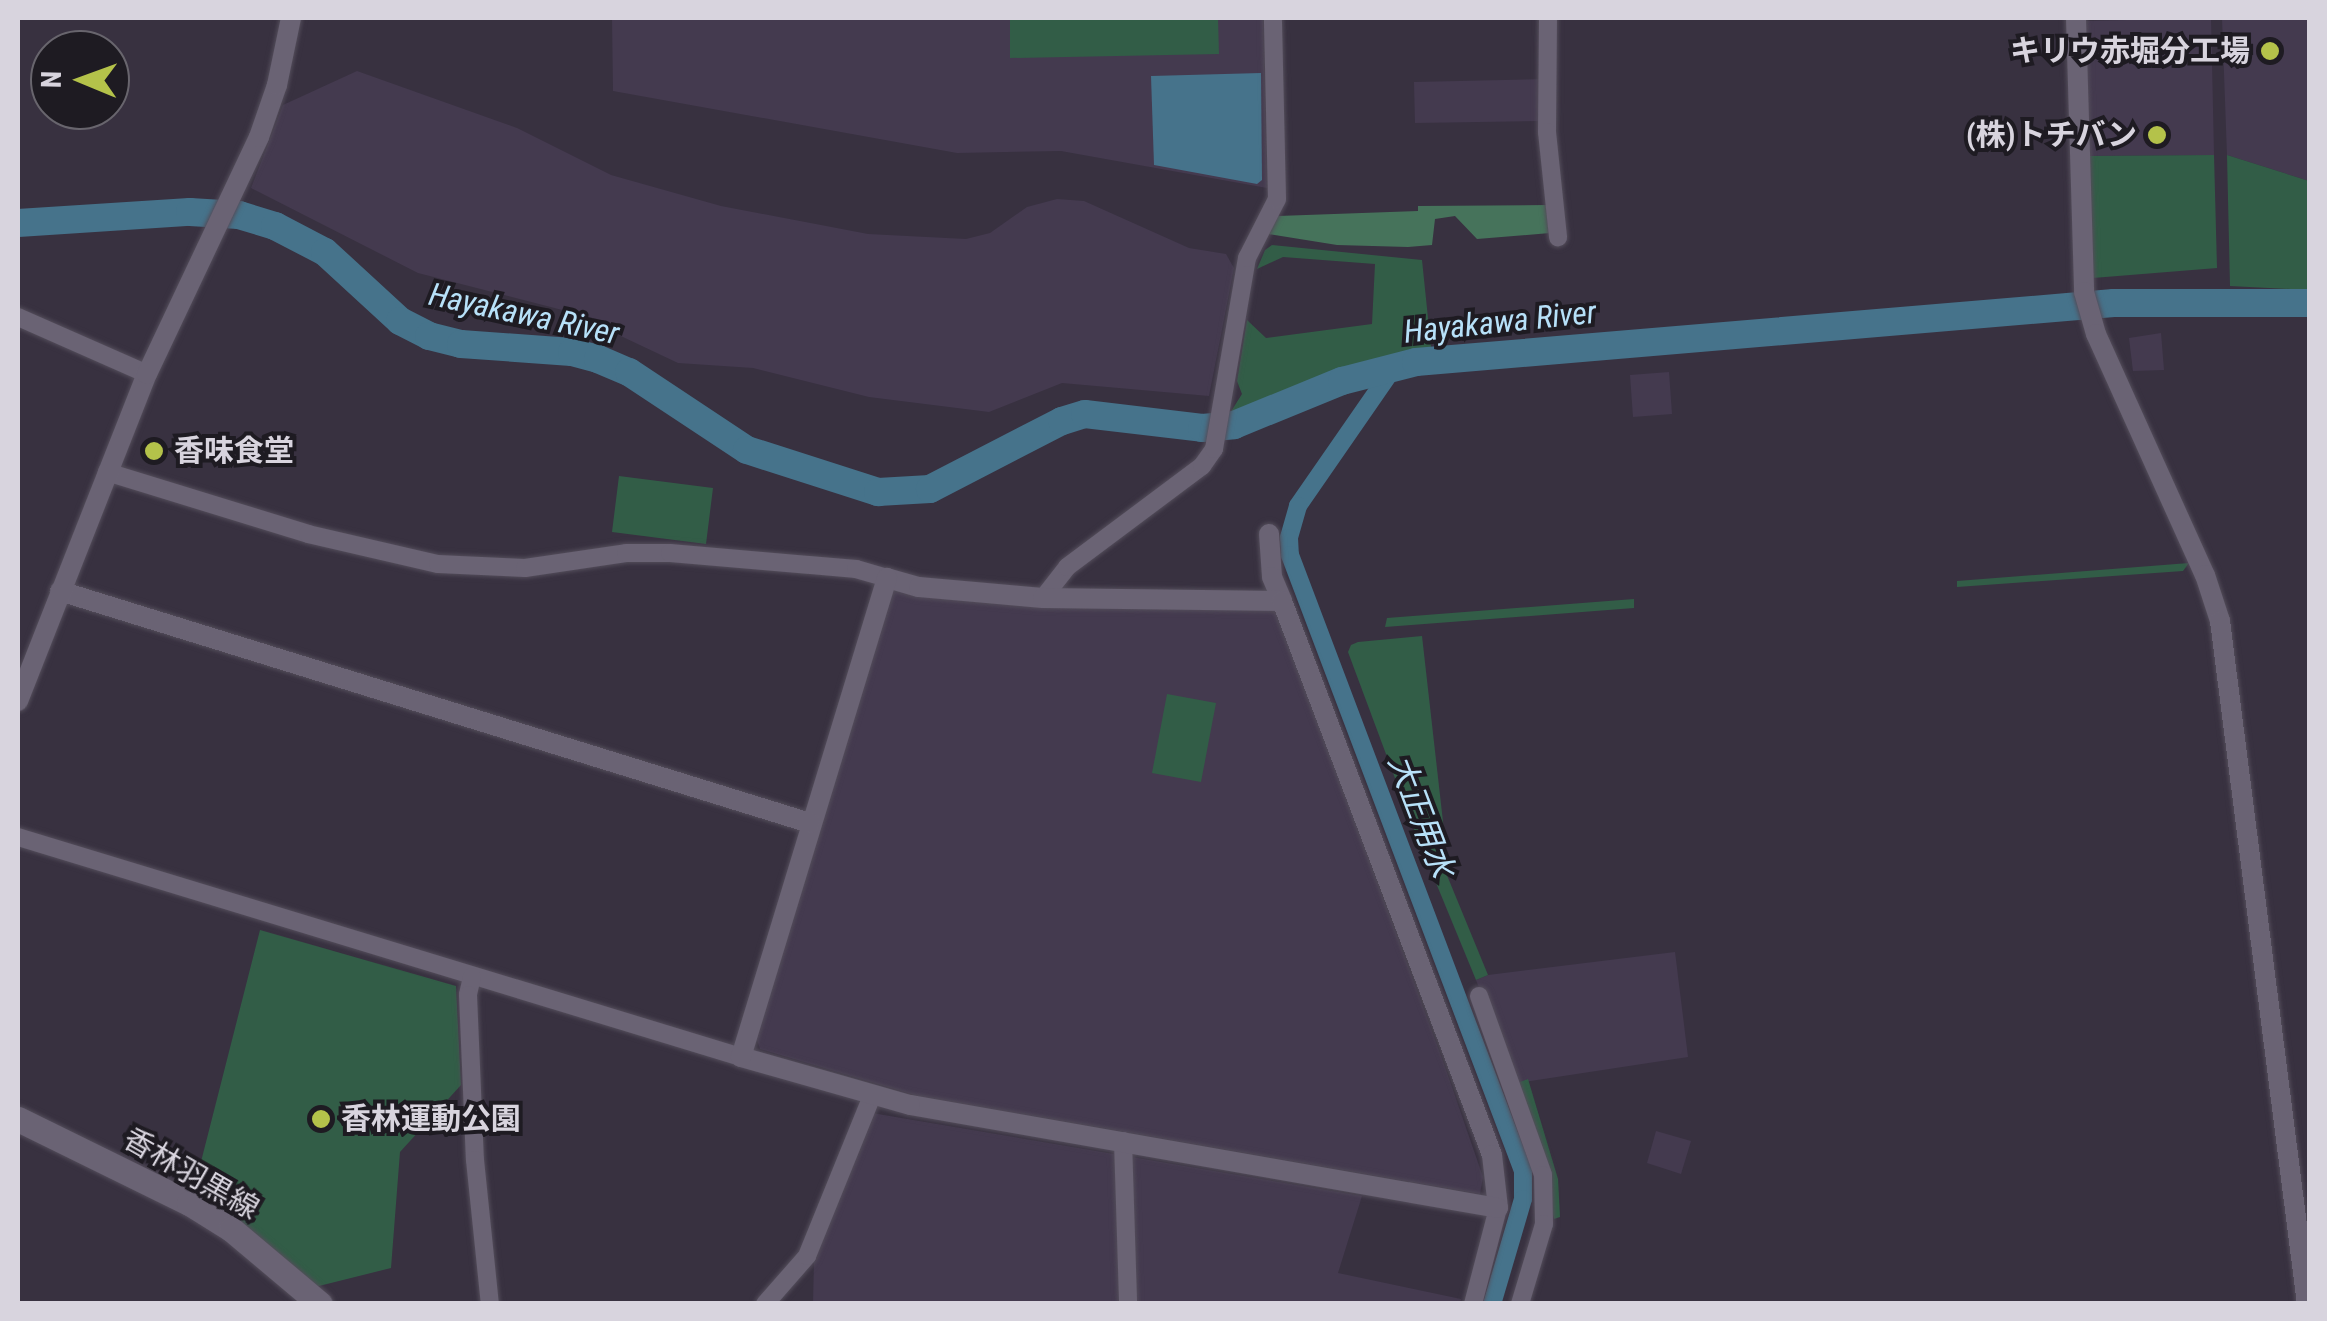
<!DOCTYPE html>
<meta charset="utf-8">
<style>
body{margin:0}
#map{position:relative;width:2327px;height:1321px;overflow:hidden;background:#383140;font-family:"Roboto Condensed","Noto Sans JP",sans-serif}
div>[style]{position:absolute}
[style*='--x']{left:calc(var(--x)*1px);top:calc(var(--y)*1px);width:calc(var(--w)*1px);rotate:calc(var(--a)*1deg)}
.built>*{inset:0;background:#443a4f}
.green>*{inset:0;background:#325d47}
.forest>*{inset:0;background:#46735b}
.water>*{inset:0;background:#46738b}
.canal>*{height:18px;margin:-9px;padding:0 9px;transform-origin:9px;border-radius:9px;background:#46738b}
.river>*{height:28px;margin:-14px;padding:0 14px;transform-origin:14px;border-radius:14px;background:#46738b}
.roads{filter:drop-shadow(0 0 2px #534d5a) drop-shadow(0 0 2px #534d5a)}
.minor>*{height:18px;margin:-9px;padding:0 9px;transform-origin:9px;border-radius:9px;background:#6a6374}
.tertiary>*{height:20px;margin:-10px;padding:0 10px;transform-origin:10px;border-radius:10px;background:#6a6374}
.secondary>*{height:25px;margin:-12.5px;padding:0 12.5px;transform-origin:12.5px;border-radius:12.5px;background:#6a6374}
.dots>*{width:28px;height:28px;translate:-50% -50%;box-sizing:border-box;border:5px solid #1e1b22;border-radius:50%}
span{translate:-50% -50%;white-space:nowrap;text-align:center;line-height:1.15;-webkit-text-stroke:8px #1e1b22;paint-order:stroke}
.poi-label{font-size:30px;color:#d8d4de;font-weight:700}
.right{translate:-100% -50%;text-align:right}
.left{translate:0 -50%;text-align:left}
.street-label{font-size:30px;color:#d8d4de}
.water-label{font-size:32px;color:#b7e1f9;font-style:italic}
.frame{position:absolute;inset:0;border:20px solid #d8d4de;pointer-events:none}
.north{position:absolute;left:30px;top:30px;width:100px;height:100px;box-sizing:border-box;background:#1e1b22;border:2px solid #68656d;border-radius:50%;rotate:271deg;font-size:28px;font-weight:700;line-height:40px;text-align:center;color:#d8d4de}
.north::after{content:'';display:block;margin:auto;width:35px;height:45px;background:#b4c24a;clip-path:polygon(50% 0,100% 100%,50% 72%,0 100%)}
</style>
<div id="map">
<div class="built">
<div style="clip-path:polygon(612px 18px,1263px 18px,1267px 188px,1061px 151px,957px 153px,613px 91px)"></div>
<div style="clip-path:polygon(2211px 18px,2214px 155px,2088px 156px,2084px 21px)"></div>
<div style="clip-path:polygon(2222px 18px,2309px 18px,2309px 181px,2227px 155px)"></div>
<div style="clip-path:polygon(357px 71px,517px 128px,611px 175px,721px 206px,868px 234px,966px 239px,990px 233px,1027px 207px,1057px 199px,1084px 201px,1189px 248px,1226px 254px,1234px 268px,1209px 396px,1062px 383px,989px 412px,869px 397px,753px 368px,678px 363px,570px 312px,418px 273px,251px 188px,283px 105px)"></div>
<div style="clip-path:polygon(1544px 79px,1543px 121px,1415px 123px,1414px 82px)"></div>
<div style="clip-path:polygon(2161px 333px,2164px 370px,2133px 371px,2129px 338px)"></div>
<div style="clip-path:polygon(1669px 372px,1672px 414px,1633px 417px,1630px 375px)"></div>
<div style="clip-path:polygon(896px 589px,1277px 609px,1444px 1064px,1483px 1177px,1480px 1194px,918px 1096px,760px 1049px,756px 1037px,888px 594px)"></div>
<div style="clip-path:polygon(1675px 952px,1688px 1057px,1517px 1083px,1476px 980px,1488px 975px)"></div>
<div style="clip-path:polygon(872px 1113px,1362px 1196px,1338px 1273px,1461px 1299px,1460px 1304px,813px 1304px,814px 1261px)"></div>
<div style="clip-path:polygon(1656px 1131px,1691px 1141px,1681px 1174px,1647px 1163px)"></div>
</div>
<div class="green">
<div style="clip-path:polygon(1010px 18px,1218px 18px,1219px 54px,1010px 58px)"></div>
<div style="clip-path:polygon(2214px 155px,2217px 268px,2093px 278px,2088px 156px)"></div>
<div style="clip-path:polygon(2227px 155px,2309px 181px,2309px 290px,2230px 286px)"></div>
<div style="clip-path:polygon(1272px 245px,1422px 260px,1431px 347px,1338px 370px,1280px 397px,1230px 413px,1242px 394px,1237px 381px,1247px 320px,1266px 338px,1372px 324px,1375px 264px,1283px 257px,1257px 269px,1265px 250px)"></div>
<div style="clip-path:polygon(619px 476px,713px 488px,706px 544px,612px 532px)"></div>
<div style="clip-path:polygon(2189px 563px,2183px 571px,1957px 587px,1957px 581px)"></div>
<div style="clip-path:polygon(1634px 599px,1634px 608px,1385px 627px,1387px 618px)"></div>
<div style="clip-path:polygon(1422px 636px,1447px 857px,1435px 861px,1424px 856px,1348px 652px,1351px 645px,1358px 642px)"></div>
<div style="clip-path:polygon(1167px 694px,1216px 703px,1201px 782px,1152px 773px)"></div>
<div style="clip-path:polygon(1444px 868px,1488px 975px,1476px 980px,1434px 878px)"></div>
<div style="clip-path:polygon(260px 930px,456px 986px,461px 1085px,400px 1152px,391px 1268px,311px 1288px,192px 1197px)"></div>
<div style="clip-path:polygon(1528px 1079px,1558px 1179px,1560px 1217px,1554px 1219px,1517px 1083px)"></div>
</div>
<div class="forest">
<div style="clip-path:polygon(1548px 205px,1550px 233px,1477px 239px,1455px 216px,1435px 219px,1432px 245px,1408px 247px,1337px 245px,1268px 234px,1278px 216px,1418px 211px,1418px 206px)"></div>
</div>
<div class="water">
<div style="clip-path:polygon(1261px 73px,1262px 180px,1257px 184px,1154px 165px,1151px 76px)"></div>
</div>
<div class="canal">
<div style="--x:1392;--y:370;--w:165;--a:124.7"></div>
<div style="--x:1298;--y:506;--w:33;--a:106"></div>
<div style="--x:1289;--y:538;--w:17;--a:87"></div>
<div style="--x:1290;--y:555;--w:659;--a:69.28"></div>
<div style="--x:1523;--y:1171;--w:28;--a:90"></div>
<div style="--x:1523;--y:1199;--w:109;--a:106.4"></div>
</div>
<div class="river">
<div style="--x:18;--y:223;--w:172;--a:-3.7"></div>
<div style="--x:190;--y:212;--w:49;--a:3.5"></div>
<div style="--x:239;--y:215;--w:38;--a:17"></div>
<div style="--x:275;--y:226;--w:56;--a:27.5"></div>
<div style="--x:325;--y:252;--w:102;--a:42.6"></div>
<div style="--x:400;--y:321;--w:33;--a:27"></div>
<div style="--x:429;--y:336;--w:33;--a:14"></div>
<div style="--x:461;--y:344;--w:111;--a:4.1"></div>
<div style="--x:572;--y:352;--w:27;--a:15"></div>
<div style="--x:598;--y:359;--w:34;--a:23"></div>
<div style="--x:629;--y:372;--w:141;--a:33.5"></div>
<div style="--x:747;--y:450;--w:138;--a:17.8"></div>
<div style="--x:878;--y:492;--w:52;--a:-3.3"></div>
<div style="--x:930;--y:489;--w:148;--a:-27.3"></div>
<div style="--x:1062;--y:421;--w:24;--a:-17"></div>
<div style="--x:1085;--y:414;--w:118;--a:6.8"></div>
<div style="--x:1202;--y:428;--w:32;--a:-5"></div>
<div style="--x:1234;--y:425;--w:117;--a:-22.2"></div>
<div style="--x:1342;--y:381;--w:76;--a:-14.4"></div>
<div style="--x:1416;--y:362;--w:700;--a:-4.83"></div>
<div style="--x:2114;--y:303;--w:196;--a:0"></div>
</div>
<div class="roads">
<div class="minor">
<div style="--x:1548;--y:18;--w:114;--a:90.5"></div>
<div style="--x:1547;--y:132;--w:106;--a:84"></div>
<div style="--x:18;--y:317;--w:141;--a:23.8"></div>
<div style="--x:107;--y:472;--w:210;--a:17.1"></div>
<div style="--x:308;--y:534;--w:133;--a:13"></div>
<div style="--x:438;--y:564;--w:87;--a:2.6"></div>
<div style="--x:525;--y:568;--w:102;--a:-8.4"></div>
<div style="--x:626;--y:553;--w:44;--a:0"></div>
<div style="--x:670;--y:553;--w:187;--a:4.9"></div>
<div style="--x:856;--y:569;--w:32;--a:16"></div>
<div style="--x:1043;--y:598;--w:39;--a:-52"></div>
<div style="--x:1067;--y:567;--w:169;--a:-36.8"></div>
<div style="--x:1202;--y:466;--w:21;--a:-55"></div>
<div style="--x:1214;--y:449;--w:194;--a:-80.2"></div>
<div style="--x:1247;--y:258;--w:66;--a:-63"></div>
<div style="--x:1277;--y:199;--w:181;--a:-91.3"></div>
<div style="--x:18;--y:837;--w:756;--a:16.92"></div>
<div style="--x:472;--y:977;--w:18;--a:103"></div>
<div style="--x:468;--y:995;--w:165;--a:87.6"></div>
<div style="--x:475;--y:1160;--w:145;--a:84.1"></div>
<div style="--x:1479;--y:996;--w:190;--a:70.3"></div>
<div style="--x:1543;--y:1175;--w:49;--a:88.8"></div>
<div style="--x:1544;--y:1224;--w:84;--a:106.7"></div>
<div style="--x:1123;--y:1141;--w:163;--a:88.2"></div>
<div style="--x:765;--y:1304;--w:64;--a:-48.8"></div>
<div style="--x:807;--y:1256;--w:173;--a:-67.9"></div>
<div style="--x:1473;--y:1304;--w:99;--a:-75.4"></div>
</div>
<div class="tertiary">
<div style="--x:2076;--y:18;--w:274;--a:88.3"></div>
<div style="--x:2084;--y:292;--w:44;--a:74.1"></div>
<div style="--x:2096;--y:334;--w:265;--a:65.7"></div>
<div style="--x:2205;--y:575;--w:48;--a:71.9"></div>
<div style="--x:2220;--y:621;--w:689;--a:82.74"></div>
<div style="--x:1269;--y:534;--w:43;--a:86"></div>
<div style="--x:1272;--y:577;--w:26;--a:67"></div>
<div style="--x:887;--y:578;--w:33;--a:16"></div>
<div style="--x:919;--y:587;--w:124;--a:5.1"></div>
<div style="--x:1043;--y:598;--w:239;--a:0.7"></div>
<div style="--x:1282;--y:601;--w:592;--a:69.24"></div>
<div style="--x:1492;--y:1155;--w:53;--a:83.5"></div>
<div style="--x:1498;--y:1208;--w:597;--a:-170.06"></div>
<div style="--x:910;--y:1105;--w:176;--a:-164.1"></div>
<div style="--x:741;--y:1057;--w:501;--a:-73.05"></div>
<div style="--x:60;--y:591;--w:785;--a:17.19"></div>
<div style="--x:18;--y:701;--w:352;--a:-68.5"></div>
<div style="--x:147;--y:374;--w:262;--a:-64.7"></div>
<div style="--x:259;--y:137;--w:55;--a:-70.9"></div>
<div style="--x:277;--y:85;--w:68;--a:-78.2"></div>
</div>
<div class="secondary">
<div style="--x:18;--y:1119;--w:191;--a:26.2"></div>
<div style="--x:189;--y:1203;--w:49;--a:31.8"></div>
<div style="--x:231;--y:1229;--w:116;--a:40.1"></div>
</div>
</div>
<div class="dots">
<div style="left:2270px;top:51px;background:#b4c24a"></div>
<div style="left:2157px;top:135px;background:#b4c24a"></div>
<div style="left:154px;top:451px;background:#b4c24a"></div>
<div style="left:321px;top:1119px;background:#b4c24a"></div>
</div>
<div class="poi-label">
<span class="right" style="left:2250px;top:51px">キリウ赤堀分工場</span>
<span class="right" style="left:2137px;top:135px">(株)トチバン</span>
<span class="left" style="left:174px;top:451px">香味食堂</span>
<span class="left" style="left:341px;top:1119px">香林運動公園</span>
</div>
<div class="street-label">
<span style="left:191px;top:1174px;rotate:30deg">香林羽黒線</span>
</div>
<div class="water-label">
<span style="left:524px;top:314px;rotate:12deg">Hayakawa River</span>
<span style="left:1500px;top:322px;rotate:-6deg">Hayakawa River</span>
<span style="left:1421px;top:816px;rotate:69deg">大正用水</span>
</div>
<div class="frame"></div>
<div class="north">N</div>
</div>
